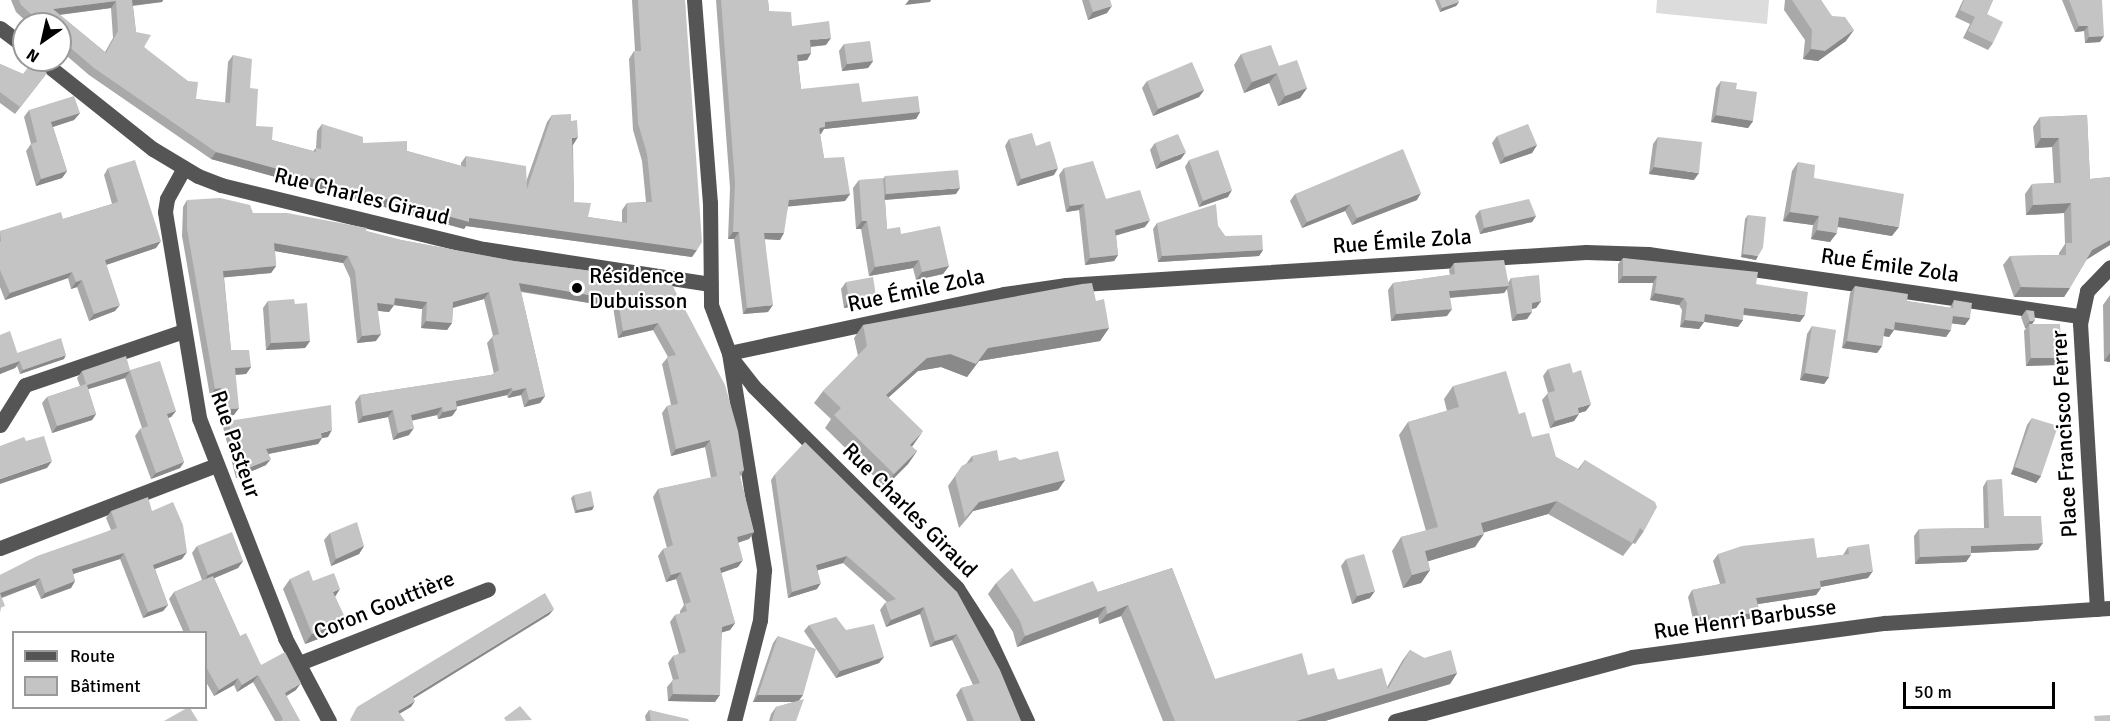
<!DOCTYPE html>
<meta charset="utf-8">
<style>
body{margin:0}
#map{position:relative;width:2110px;height:721px;overflow:hidden;background:#fff;font-family:Signika,sans-serif}
div>[style]{position:absolute}
[style*='--x']{left:calc(var(--x)*1px);top:calc(var(--y)*1px);width:calc(var(--w)*1px);rotate:calc(var(--a)*1deg)}
.green>*{inset:0;background:#dcdcdc}
.minor>*{height:15px;margin:-7.5px;padding:0 7.5px;transform-origin:7.5px;border-radius:7.5px;background:#555}
.wall>*{inset:0;background:#a9a9a9}
.shaded-wall>*{inset:0;background:#898989}
.building>*{inset:0;background:#c4c4c4}
.dots>*{width:16px;height:16px;translate:-50% -50%;box-sizing:border-box;border:3px solid #fff;border-radius:50%}
span{translate:-50% -50%;white-space:nowrap;text-align:center;line-height:1.15;-webkit-text-stroke:4.5px #fff;paint-order:stroke}
.street-label{font-size:22px;color:#000}
.poi-label{font-size:22px;color:#000}
.left{translate:0 -50%;text-align:left}
.legend{position:absolute;left:12px;top:631px;width:195px;height:78px;box-sizing:border-box;background:#fff;border:2px solid #999;margin:0;padding:8px 10px;list-style:none;font-size:18px;color:#000}
.legend li{display:flex;align-items:center;gap:12px;height:30px}
.legend b{width:30px;border:2px solid #999}
.north{position:absolute;left:12px;top:12px;width:60px;height:60px;box-sizing:border-box;background:#fff;border:2px solid #999;border-radius:50%;rotate:214deg;font-size:16px;font-weight:700;line-height:24px;text-align:center;color:#000}
.north::after{content:'';display:block;margin:auto;width:21px;height:27px;background:#000;clip-path:polygon(50% 0,100% 100%,50% 72%,0 100%)}
.scale{position:absolute;left:1903px;top:682px;width:152px;height:27px;box-sizing:border-box;border:3px solid #000;border-top:0;padding-left:8px;font-size:18px;line-height:21px;white-space:nowrap;color:#000;-webkit-text-stroke:4px #fff;paint-order:stroke}
</style>
<div id="map">
<div class="green">
<div style="clip-path:polygon(1657px 0,1769px 0,1767px 24px,1656px 13px)"></div>
</div>
<div class="minor">
<div style="--x:694;--y:0;--w:204;--a:85.5"></div>
<div style="--x:710;--y:203;--w:102;--a:89.4"></div>
<div style="--x:711;--y:305;--w:51;--a:69.4"></div>
<div style="--x:729;--y:353;--w:220;--a:80.8"></div>
<div style="--x:764;--y:570;--w:50;--a:94.6"></div>
<div style="--x:760;--y:620;--w:104;--a:104.4"></div>
<div style="--x:0;--y:28;--w:30;--a:37"></div>
<div style="--x:41;--y:60;--w:143;--a:38.5"></div>
<div style="--x:153;--y:149;--w:52;--a:31"></div>
<div style="--x:198;--y:176;--w:25;--a:21"></div>
<div style="--x:221;--y:185;--w:271;--a:13.7"></div>
<div style="--x:484;--y:249;--w:229;--a:8.8"></div>
<div style="--x:184;--y:168;--w:35;--a:119"></div>
<div style="--x:167;--y:199;--w:13;--a:99"></div>
<div style="--x:165;--y:212;--w:209;--a:80.6"></div>
<div style="--x:199;--y:418;--w:236;--a:68.6"></div>
<div style="--x:285;--y:638;--w:94;--a:62.1"></div>
<div style="--x:729;--y:353;--w:281;--a:-12.1"></div>
<div style="--x:1004;--y:294;--w:63;--a:-8.3"></div>
<div style="--x:1066;--y:285;--w:521;--a:-3.63"></div>
<div style="--x:1586;--y:252;--w:62;--a:1.8"></div>
<div style="--x:1648;--y:254;--w:436;--a:8.2"></div>
<div style="--x:733;--y:360;--w:33;--a:52"></div>
<div style="--x:753;--y:386;--w:287;--a:44.7"></div>
<div style="--x:957;--y:588;--w:54;--a:57.2"></div>
<div style="--x:986;--y:633;--w:97;--a:65"></div>
<div style="--x:0;--y:425;--w:47;--a:-58"></div>
<div style="--x:25;--y:385;--w:168;--a:-18.8"></div>
<div style="--x:0;--y:548;--w:231;--a:-21"></div>
<div style="--x:2097;--y:609;--w:286;--a:-93.4"></div>
<div style="--x:2080;--y:324;--w:34;--a:-78"></div>
<div style="--x:2087;--y:291;--w:33;--a:-46"></div>
<div style="--x:297;--y:664;--w:205;--a:-21.4"></div>
<div style="--x:1395;--y:721;--w:245;--a:-15.1"></div>
<div style="--x:1632;--y:657;--w:255;--a:-7.7"></div>
<div style="--x:1885;--y:623;--w:225;--a:-3.8"></div>
</div>
<div class="wall">
<div style="clip-path:polygon(evenodd,11px 0,163px 0,162px 2px,133px 6px,136px 32px,144px 47px,196px 99px,225px 103px,228px 62px,233px 55px,250px 88px,256px 126px,272px 140px,313px 151px,316px 148px,317px 131px,322px 124px,363px 143px,407px 151px,461px 166px,461px 163px,466px 156px,526px 182px,547px 122px,552px 115px,573px 145px,574px 202px,588px 217px,622px 222px,622px 210px,627px 203px,646px 202px,642px 161px,633px 130px,629px 59px,634px 51px,635px 51px,632px 0,685px 0,692px 257px,466px 226px,464px 229px,211px 159px,89px 75px,60px 50px,60px 24px,29px 24px,16px 12px,11px 0,111px 8px,113px 38px,105px 52px,60px 15px,111px 8px)"></div>
<div style="clip-path:polygon(716px 0,768px 0,769px 11px,792px 26px,826px 45px,811px 47px,811px 53px,807px 60px,798px 61px,801px 89px,862px 102px,920px 112px,916px 119px,824px 129px,820px 134px,824px 158px,850px 194px,845px 201px,788px 206px,780px 240px,765px 239px,768px 312px,743px 314px,734px 239px,728px 239px,730px 188px)"></div>
<div style="clip-path:polygon(1082px 0,1110px 0,1107px 13px,1088px 20px)"></div>
<div style="clip-path:polygon(1435px 0,1458px 0,1459px 2px,1456px 6px,1440px 12px)"></div>
<div style="clip-path:polygon(1785px 0,1821px 0,1846px 41px,1818px 61px,1803px 59px,1805px 40px,1784px 10px)"></div>
<div style="clip-path:polygon(1963px 0,1993px 0,1987px 14px,1993px 43px,1988px 50px,1963px 38px,1970px 24px,1955px 17px)"></div>
<div style="clip-path:polygon(2062px 0,2102px 0,2100px 42px,2085px 43px,2084px 31px,2075px 32px)"></div>
<div style="clip-path:polygon(844px 44px,873px 61px,868px 68px,842px 71px,839px 51px)"></div>
<div style="clip-path:polygon(1241px 54px,1279px 66px,1307px 88px,1300px 98px,1278px 106px,1269px 83px,1244px 93px,1234px 65px)"></div>
<div style="clip-path:polygon(0 64px,23px 74px,47px 73px,15px 114px,0 103px)"></div>
<div style="clip-path:polygon(1147px 81px,1204px 90px,1199px 97px,1153px 116px,1142px 88px)"></div>
<div style="clip-path:polygon(1721px 81px,1736px 89px,1753px 121px,1748px 128px,1711px 122px,1716px 88px)"></div>
<div style="clip-path:polygon(29px 110px,80px 113px,74px 120px,53px 127px,67px 171px,62px 178px,36px 186px,26px 151px,31px 144px,24px 117px)"></div>
<div style="clip-path:polygon(2087px 115px,2090px 179px,2110px 177px,2110px 245px,2087px 259px,2064px 297px,2014px 297px,2003px 265px,2010px 256px,2059px 255px,2059px 253px,2065px 244px,2064px 213px,2026px 215px,2025px 194px,2032px 184px,2054px 183px,2052px 147px,2035px 148px,2033px 127px,2040px 117px)"></div>
<div style="clip-path:polygon(1497px 136px,1537px 145px,1532px 153px,1500px 164px,1492px 143px)"></div>
<div style="clip-path:polygon(1658px 137px,1694px 180px,1649px 174px,1653px 144px)"></div>
<div style="clip-path:polygon(1009px 139px,1036px 146px,1054px 175px,1017px 186px,1005px 146px)"></div>
<div style="clip-path:polygon(1155px 143px,1181px 159px,1156px 169px,1150px 150px)"></div>
<div style="clip-path:polygon(1189px 160px,1228px 197px,1199px 207px,1185px 167px)"></div>
<div style="clip-path:polygon(1798px 162px,1814px 178px,1892px 236px,1838px 227px,1830px 242px,1811px 239px,1813px 225px,1783px 221px,1792px 171px)"></div>
<div style="clip-path:polygon(108px 168px,156px 248px,106px 265px,115px 311px,89px 321px,77px 287px,71px 289px,68px 278px,5px 300px,0 287px,0 231px,63px 219px,112px 204px,104px 175px)"></div>
<div style="clip-path:polygon(1064px 168px,1145px 227px,1116px 235px,1118px 255px,1114px 261px,1085px 265px,1079px 210px,1066px 212px,1059px 175px)"></div>
<div style="clip-path:polygon(885px 176px,956px 194px,885px 200px,887px 229px,901px 234px,949px 266px,943px 274px,916px 280px,913px 268px,869px 276px,861px 229px,856px 229px,853px 188px,859px 180px,883px 179px)"></div>
<div style="clip-path:polygon(1295px 194px,1417px 200px,1352px 225px,1345px 211px,1302px 228px,1290px 201px)"></div>
<div style="clip-path:polygon(187px 200px,253px 213px,366px 231px,401px 240px,514px 261px,670px 281px,744px 470px,740px 477px,754px 532px,749px 539px,738px 543px,738px 567px,721px 573px,735px 623px,730px 630px,722px 632px,715px 702px,668px 701px,667px 687px,673px 680px,668px 663px,673px 656px,679px 654px,670px 622px,675px 615px,680px 614px,680px 611px,684px 605px,676px 579px,666px 582px,658px 556px,663px 549px,667px 548px,653px 497px,658px 489px,711px 478px,705px 447px,671px 456px,662px 413px,667px 406px,671px 405px,662px 364px,668px 357px,653px 330px,618px 338px,613px 307px,521px 292px,545px 396px,540px 403px,524px 407px,521px 395px,508px 398px,507px 395px,457px 406px,457px 409px,452px 416px,438px 419px,437px 415px,412px 420px,409px 435px,393px 440px,388px 417px,358px 423px,355px 402px,360px 395px,491px 375px,494px 374px,487px 343px,493px 336px,484px 299px,453px 308px,452px 323px,447px 330px,421px 328px,422px 309px,394px 305px,389px 312px,378px 311px,376px 341px,357px 343px,350px 278px,343px 263px,275px 251px,276px 266px,271px 273px,224px 277px,231px 350px,251px 367px,246px 374px,235px 375px,234px 415px,218px 417px,216px 395px,210px 396px,182px 236px,183px 207px)"></div>
<div style="clip-path:polygon(1480px 210px,1536px 216px,1532px 222px,1480px 234px,1475px 216px)"></div>
<div style="clip-path:polygon(1748px 215px,1756px 260px,1741px 257px,1745px 219px)"></div>
<div style="clip-path:polygon(1157px 223px,1218px 226px,1225px 236px,1263px 250px,1259px 256px,1158px 262px,1153px 229px)"></div>
<div style="clip-path:polygon(1623px 258px,1756px 284px,1800px 322px,1743px 315px,1743px 320px,1738px 327px,1704px 322px,1699px 329px,1680px 327px,1682px 310px,1679px 305px,1650px 300px,1653px 283px,1618px 283px,1618px 264px)"></div>
<div style="clip-path:polygon(1454px 263px,1508px 283px,1511px 278px,1541px 301px,1536px 308px,1532px 309px,1527px 319px,1512px 321px,1507px 289px,1504px 293px,1450px 298px,1447px 316px,1391px 321px,1388px 290px,1393px 283px,1450px 275px,1449px 270px)"></div>
<div style="clip-path:polygon(846px 282px,871px 303px,844px 308px,841px 289px)"></div>
<div style="clip-path:polygon(1855px 286px,1907px 301px,1950px 308px,1954px 300px,1970px 318px,1965px 325px,1952px 323px,1946px 337px,1894px 330px,1889px 337px,1883px 336px,1882px 346px,1877px 353px,1842px 348px,1850px 293px)"></div>
<div style="clip-path:polygon(2110px 295px,2110px 362px,2104px 361px,2103px 305px)"></div>
<div style="clip-path:polygon(268px 301px,295px 304px,310px 341px,305px 348px,266px 350px,263px 308px)"></div>
<div style="clip-path:polygon(1096px 301px,1109px 328px,1100px 341px,979px 361px,967px 377px,941px 367px,918px 371px,888px 397px,914px 444px,912px 447px,917px 451px,908px 464px,885px 487px,825px 428px,831px 419px,814px 403px,823px 391px,858px 356px,854px 338px,863px 325px)"></div>
<div style="clip-path:polygon(2026px 310px,2032px 324px,2062px 358px,2057px 365px,2026px 366px,2024px 331px,2026px 328px,2025px 328px,2021px 317px)"></div>
<div style="clip-path:polygon(1812px 326px,1829px 377px,1824px 384px,1800px 380px,1807px 334px)"></div>
<div style="clip-path:polygon(0 335px,17px 353px,64px 359px,20px 374px,17px 366px,15px 368px,0 374px)"></div>
<div style="clip-path:polygon(1548px 369px,1586px 411px,1579px 413px,1574px 421px,1550px 428px,1542px 400px,1548px 393px,1543px 376px)"></div>
<div style="clip-path:polygon(130px 370px,176px 411px,171px 417px,168px 418px,184px 462px,180px 468px,151px 479px,135px 436px,140px 429px,142px 428px,125px 378px,88px 389px,96px 414px,92px 420px,52px 433px,42px 403px,47px 397px,80px 386px,77px 378px,82px 371px)"></div>
<div style="clip-path:polygon(1453px 386px,1519px 414px,1532px 437px,1556px 457px,1578px 469px,1585px 460px,1644px 531px,1635px 544px,1633px 543px,1623px 556px,1548px 514px,1484px 532px,1475px 547px,1428px 561px,1430px 570px,1421px 583px,1403px 588px,1392px 551px,1401px 537px,1426px 531px,1399px 435px,1408px 422px,1447px 411px,1444px 399px)"></div>
<div style="clip-path:polygon(2032px 418px,2041px 476px,2036px 483px,2011px 474px,2027px 425px)"></div>
<div style="clip-path:polygon(228px 421px,328px 437px,322px 438px,318px 444px,269px 454px,266px 465px,236px 478px,223px 427px)"></div>
<div style="clip-path:polygon(972px 456px,999px 461px,1020px 460px,1065px 480px,1058px 490px,973px 511px,959px 528px,948px 486px,962px 466px,966px 464px)"></div>
<div style="clip-path:polygon(775px 474px,957px 592px,1021px 721px,967px 721px,956px 695px,961px 688px,973px 685px,952px 640px,930px 647px,920px 614px,886px 627px,880px 610px,885px 603px,887px 602px,843px 563px,818px 570px,817px 589px,788px 598px,771px 480px)"></div>
<div style="clip-path:polygon(1987px 480px,2004px 516px,2038px 550px,1971px 553px,1966px 562px,1915px 564px,1914px 536px,1919px 529px,1984px 528px,1983px 487px)"></div>
<div style="clip-path:polygon(574px 495px,594px 506px,592px 510px,575px 513px,571px 498px)"></div>
<div style="clip-path:polygon(111px 511px,152px 511px,182px 559px,155px 569px,168px 605px,163px 611px,143px 618px,120px 559px,73px 574px,75px 581px,71px 588px,41px 599px,35px 585px,2px 598px,0 613px,0 575px,111px 530px,106px 518px)"></div>
<div style="clip-path:polygon(330px 533px,364px 546px,359px 554px,331px 566px,324px 540px)"></div>
<div style="clip-path:polygon(197px 546px,243px 561px,238px 568px,214px 578px,240px 636px,261px 665px,296px 690px,286px 696px,300px 721px,275px 721px,253px 682px,237px 692px,234px 685px,214px 696px,206px 682px,206px 633px,184px 633px,169px 599px,174px 592px,202px 580px,192px 553px)"></div>
<div style="clip-path:polygon(1848px 547px,1868px 578px,1820px 587px,1821px 588px,1816px 595px,1758px 604px,1755px 618px,1705px 626px,1704px 622px,1694px 624px,1688px 597px,1692px 590px,1720px 584px,1713px 561px,1718px 554px,1817px 558px,1843px 555px)"></div>
<div style="clip-path:polygon(1346px 559px,1370px 598px,1352px 604px,1341px 566px)"></div>
<div style="clip-path:polygon(1172px 568px,1215px 679px,1308px 675px,1387px 687px,1402px 661px,1410px 650px,1424px 658px,1457px 673px,1450px 684px,1325px 721px,1163px 721px,1121px 616px,1099px 624px,1098px 617px,1017px 647px,1013px 632px,988px 594px,996px 583px,1034px 602px,1098px 592px)"></div>
<div style="clip-path:polygon(290px 579px,313px 581px,335px 597px,346px 620px,339px 631px,305px 644px,283px 589px)"></div>
<div style="clip-path:polygon(809px 625px,846px 630px,884px 657px,879px 663px,836px 678px,804px 631px)"></div>
<div style="clip-path:polygon(778px 636px,798px 701px,796px 721px,769px 721px,771px 714px,776px 707px,794px 702px,753px 702px,773px 643px)"></div>
<div style="clip-path:polygon(649px 710px,689px 721px,646px 721px,645px 716px)"></div>
</div>
<div class="shaded-wall">
<div style="clip-path:polygon(132px 0,163px 0,162px 2px,127px 6px)"></div>
<div style="clip-path:polygon(909px 0,931px 0,930px 2px,905px 5px)"></div>
<div style="clip-path:polygon(116px 1px,111px 8px,48px 16px,53px 9px)"></div>
<div style="clip-path:polygon(1459px 2px,1456px 6px,1440px 12px,1442px 8px)"></div>
<div style="clip-path:polygon(1112px 6px,1107px 13px,1088px 20px,1093px 12px)"></div>
<div style="clip-path:polygon(2079px 26px,2088px 26px,2084px 31px,2075px 32px)"></div>
<div style="clip-path:polygon(1854px 30px,1846px 41px,1818px 61px,1803px 59px,1811px 49px)"></div>
<div style="clip-path:polygon(2104px 36px,2100px 42px,2085px 43px,2089px 37px)"></div>
<div style="clip-path:polygon(831px 38px,826px 45px,805px 47px,810px 40px)"></div>
<div style="clip-path:polygon(811px 53px,807px 60px,793px 62px,797px 55px)"></div>
<div style="clip-path:polygon(873px 61px,868px 68px,842px 71px,847px 64px)"></div>
<div style="clip-path:polygon(1277px 73px,1269px 83px,1244px 93px,1252px 82px)"></div>
<div style="clip-path:polygon(1307px 88px,1300px 98px,1278px 106px,1285px 96px)"></div>
<div style="clip-path:polygon(1204px 90px,1199px 97px,1153px 116px,1158px 109px)"></div>
<div style="clip-path:polygon(920px 112px,916px 119px,824px 129px,821px 134px,815px 135px,825px 122px)"></div>
<div style="clip-path:polygon(80px 113px,74px 120px,46px 129px,51px 122px)"></div>
<div style="clip-path:polygon(1716px 115px,1753px 121px,1748px 128px,1711px 122px)"></div>
<div style="clip-path:polygon(578px 137px,573px 145px,567px 145px,572px 138px)"></div>
<div style="clip-path:polygon(2041px 138px,2059px 138px,2052px 147px,2035px 148px)"></div>
<div style="clip-path:polygon(1537px 145px,1532px 153px,1500px 164px,1505px 157px)"></div>
<div style="clip-path:polygon(216px 152px,697px 250px,692px 257px,466px 226px,464px 229px,211px 159px)"></div>
<div style="clip-path:polygon(1186px 152px,1181px 159px,1156px 169px,1161px 162px)"></div>
<div style="clip-path:polygon(1654px 167px,1699px 173px,1694px 180px,1649px 174px)"></div>
<div style="clip-path:polygon(1058px 168px,1054px 175px,1017px 186px,1021px 179px)"></div>
<div style="clip-path:polygon(67px 171px,62px 178px,36px 186px,41px 179px)"></div>
<div style="clip-path:polygon(960px 188px,956px 194px,882px 200px,886px 194px)"></div>
<div style="clip-path:polygon(1232px 190px,1228px 197px,1199px 207px,1203px 201px)"></div>
<div style="clip-path:polygon(1421px 193px,1417px 200px,1352px 225px,1357px 218px)"></div>
<div style="clip-path:polygon(850px 194px,845px 201px,784px 207px,789px 200px)"></div>
<div style="clip-path:polygon(2071px 203px,2064px 213px,2026px 215px,2033px 205px)"></div>
<div style="clip-path:polygon(1084px 204px,1079px 210px,1066px 212px,1070px 206px)"></div>
<div style="clip-path:polygon(1350px 204px,1345px 211px,1302px 228px,1307px 222px)"></div>
<div style="clip-path:polygon(1790px 212px,1819px 216px,1813px 225px,1783px 221px)"></div>
<div style="clip-path:polygon(1536px 216px,1532px 222px,1480px 234px,1484px 228px)"></div>
<div style="clip-path:polygon(1839px 217px,1899px 227px,1892px 236px,1833px 226px)"></div>
<div style="clip-path:polygon(1150px 220px,1145px 227px,1111px 237px,1115px 230px)"></div>
<div style="clip-path:polygon(862px 221px,867px 221px,861px 229px,856px 229px)"></div>
<div style="clip-path:polygon(1817px 230px,1837px 233px,1830px 242px,1811px 239px)"></div>
<div style="clip-path:polygon(733px 232px,739px 232px,734px 239px,728px 239px)"></div>
<div style="clip-path:polygon(764px 233px,784px 233px,780px 240px,760px 239px)"></div>
<div style="clip-path:polygon(2110px 240px,2110px 245px,2086px 260px,2092px 250px)"></div>
<div style="clip-path:polygon(161px 241px,156px 248px,100px 267px,105px 260px)"></div>
<div style="clip-path:polygon(274px 243px,348px 256px,343px 263px,269px 250px)"></div>
<div style="clip-path:polygon(1263px 250px,1259px 256px,1158px 262px,1162px 256px)"></div>
<div style="clip-path:polygon(1743px 254px,1758px 256px,1756px 260px,1741px 257px)"></div>
<div style="clip-path:polygon(1118px 255px,1114px 261px,1085px 265px,1090px 258px)"></div>
<div style="clip-path:polygon(919px 260px,913px 268px,869px 276px,875px 267px)"></div>
<div style="clip-path:polygon(276px 266px,271px 273px,218px 278px,223px 271px)"></div>
<div style="clip-path:polygon(949px 266px,943px 274px,916px 280px,922px 272px)"></div>
<div style="clip-path:polygon(72px 272px,68px 278px,5px 300px,10px 293px)"></div>
<div style="clip-path:polygon(1623px 276px,1657px 276px,1653px 283px,1618px 283px)"></div>
<div style="clip-path:polygon(82px 280px,77px 287px,71px 289px,76px 282px)"></div>
<div style="clip-path:polygon(519px 283px,618px 300px,613px 307px,515px 290px)"></div>
<div style="clip-path:polygon(1509px 286px,1504px 293px,1444px 298px,1449px 291px)"></div>
<div style="clip-path:polygon(2021px 287px,2070px 288px,2064px 297px,2014px 297px)"></div>
<div style="clip-path:polygon(489px 292px,484px 299px,448px 309px,453px 302px)"></div>
<div style="clip-path:polygon(1655px 293px,1684px 298px,1679px 305px,1650px 300px)"></div>
<div style="clip-path:polygon(876px 296px,871px 303px,844px 308px,849px 300px)"></div>
<div style="clip-path:polygon(395px 298px,427px 302px,422px 309px,394px 305px,389px 312px,372px 310px,377px 303px)"></div>
<div style="clip-path:polygon(1541px 301px,1536px 308px,1527px 310px,1532px 303px)"></div>
<div style="clip-path:polygon(120px 305px,115px 311px,89px 321px,94px 314px)"></div>
<div style="clip-path:polygon(773px 305px,768px 312px,743px 314px,747px 308px)"></div>
<div style="clip-path:polygon(1744px 308px,1805px 315px,1800px 322px,1740px 314px)"></div>
<div style="clip-path:polygon(1452px 309px,1447px 316px,1391px 321px,1396px 314px)"></div>
<div style="clip-path:polygon(1532px 312px,1527px 319px,1512px 321px,1517px 314px)"></div>
<div style="clip-path:polygon(1705px 314px,1743px 320px,1738px 327px,1700px 321px)"></div>
<div style="clip-path:polygon(1953px 316px,1970px 318px,1965px 325px,1948px 323px)"></div>
<div style="clip-path:polygon(1685px 320px,1704px 322px,1699px 329px,1680px 327px)"></div>
<div style="clip-path:polygon(2035px 320px,2030px 327px,2029px 324px,2026px 328px,2025px 328px,2030px 321px)"></div>
<div style="clip-path:polygon(426px 321px,452px 323px,447px 330px,421px 328px)"></div>
<div style="clip-path:polygon(1895px 322px,1951px 330px,1946px 337px,1890px 329px)"></div>
<div style="clip-path:polygon(658px 323px,653px 330px,618px 338px,623px 331px)"></div>
<div style="clip-path:polygon(1109px 328px,1100px 341px,979px 361px,967px 377px,941px 367px,918px 371px,877px 408px,886px 395px,927px 358px)"></div>
<div style="clip-path:polygon(1885px 328px,1894px 330px,1889px 337px,1880px 335px)"></div>
<div style="clip-path:polygon(381px 334px,376px 341px,357px 343px,362px 336px)"></div>
<div style="clip-path:polygon(310px 341px,305px 348px,266px 350px,271px 343px)"></div>
<div style="clip-path:polygon(1847px 341px,1882px 346px,1877px 353px,1842px 348px)"></div>
<div style="clip-path:polygon(2110px 353px,2110px 362px,2104px 361px)"></div>
<div style="clip-path:polygon(66px 355px,64px 359px,20px 374px,23px 370px)"></div>
<div style="clip-path:polygon(2031px 358px,2062px 358px,2057px 365px,2026px 366px)"></div>
<div style="clip-path:polygon(20px 361px,15px 368px,0 374px,0 368px)"></div>
<div style="clip-path:polygon(251px 367px,246px 374px,230px 375px,235px 368px)"></div>
<div style="clip-path:polygon(130px 371px,125px 378px,82px 391px,87px 385px)"></div>
<div style="clip-path:polygon(1805px 373px,1829px 377px,1824px 384px,1800px 380px)"></div>
<div style="clip-path:polygon(221px 388px,216px 395px,210px 396px,215px 389px)"></div>
<div style="clip-path:polygon(512px 388px,507px 395px,451px 408px,456px 401px)"></div>
<div style="clip-path:polygon(526px 388px,521px 395px,508px 398px,513px 391px)"></div>
<div style="clip-path:polygon(545px 396px,540px 403px,524px 407px,529px 400px)"></div>
<div style="clip-path:polygon(1591px 404px,1586px 411px,1572px 415px,1578px 408px)"></div>
<div style="clip-path:polygon(442px 407px,437px 415px,406px 422px,411px 415px)"></div>
<div style="clip-path:polygon(239px 408px,234px 415px,218px 417px,223px 410px)"></div>
<div style="clip-path:polygon(457px 409px,452px 416px,438px 419px,443px 412px)"></div>
<div style="clip-path:polygon(393px 410px,388px 417px,358px 423px,363px 416px)"></div>
<div style="clip-path:polygon(176px 411px,171px 417px,162px 420px,167px 414px)"></div>
<div style="clip-path:polygon(96px 414px,92px 420px,52px 433px,57px 426px)"></div>
<div style="clip-path:polygon(1579px 414px,1574px 421px,1550px 428px,1555px 421px)"></div>
<div style="clip-path:polygon(414px 428px,409px 435px,393px 440px,398px 433px)"></div>
<div style="clip-path:polygon(332px 430px,328px 437px,322px 438px,318px 444px,262px 455px,266px 449px)"></div>
<div style="clip-path:polygon(923px 431px,914px 444px,901px 457px,910px 445px)"></div>
<div style="clip-path:polygon(710px 440px,705px 447px,671px 456px,676px 449px)"></div>
<div style="clip-path:polygon(917px 451px,908px 464px,885px 487px,894px 474px)"></div>
<div style="clip-path:polygon(271px 459px,266px 465px,236px 478px,241px 471px)"></div>
<div style="clip-path:polygon(52px 461px,47px 468px,0 484px,0 479px)"></div>
<div style="clip-path:polygon(184px 462px,180px 468px,151px 479px,156px 473px)"></div>
<div style="clip-path:polygon(2015px 467px,2041px 476px,2036px 483px,2011px 474px)"></div>
<div style="clip-path:polygon(1065px 480px,1058px 490px,973px 511px,959px 528px,979px 502px)"></div>
<div style="clip-path:polygon(1557px 501px,1548px 514px,1472px 536px,1481px 523px)"></div>
<div style="clip-path:polygon(594px 506px,592px 510px,575px 513px,577px 510px)"></div>
<div style="clip-path:polygon(754px 532px,749px 539px,732px 544px,737px 537px)"></div>
<div style="clip-path:polygon(1484px 534px,1475px 547px,1416px 565px,1425px 551px)"></div>
<div style="clip-path:polygon(2043px 543px,2038px 550px,1966px 553px,1971px 546px)"></div>
<div style="clip-path:polygon(364px 546px,359px 554px,331px 566px,336px 559px)"></div>
<div style="clip-path:polygon(187px 552px,182px 559px,149px 571px,153px 565px)"></div>
<div style="clip-path:polygon(124px 553px,120px 559px,67px 576px,72px 569px)"></div>
<div style="clip-path:polygon(1971px 555px,1966px 562px,1915px 564px,1920px 557px)"></div>
<div style="clip-path:polygon(847px 556px,843px 563px,812px 572px,816px 565px)"></div>
<div style="clip-path:polygon(743px 560px,738px 567px,715px 575px,720px 568px)"></div>
<div style="clip-path:polygon(243px 561px,238px 568px,203px 583px,208px 575px)"></div>
<div style="clip-path:polygon(1430px 570px,1421px 583px,1403px 588px,1412px 575px)"></div>
<div style="clip-path:polygon(1873px 571px,1868px 578px,1815px 588px,1820px 581px)"></div>
<div style="clip-path:polygon(681px 572px,676px 579px,666px 582px,671px 575px)"></div>
<div style="clip-path:polygon(40px 578px,35px 585px,0 598px,0 593px)"></div>
<div style="clip-path:polygon(75px 581px,71px 588px,41px 599px,45px 593px)"></div>
<div style="clip-path:polygon(821px 583px,817px 589px,788px 598px,792px 592px)"></div>
<div style="clip-path:polygon(1821px 588px,1816px 595px,1752px 605px,1756px 598px)"></div>
<div style="clip-path:polygon(340px 589px,333px 600px,333px 592px)"></div>
<div style="clip-path:polygon(1375px 591px,1370px 598px,1352px 604px,1357px 596px)"></div>
<div style="clip-path:polygon(168px 605px,163px 611px,143px 618px,148px 612px)"></div>
<div style="clip-path:polygon(1128px 605px,1121px 616px,1099px 624px,1107px 614px)"></div>
<div style="clip-path:polygon(1106px 606px,1098px 617px,1017px 647px,1025px 636px)"></div>
<div style="clip-path:polygon(924px 607px,920px 614px,886px 627px,891px 620px)"></div>
<div style="clip-path:polygon(554px 609px,549px 615px,408px 702px,413px 696px)"></div>
<div style="clip-path:polygon(1760px 612px,1755px 618px,1705px 626px,1710px 619px)"></div>
<div style="clip-path:polygon(1709px 615px,1704px 622px,1694px 624px,1699px 617px)"></div>
<div style="clip-path:polygon(346px 620px,339px 631px,305px 644px,312px 634px)"></div>
<div style="clip-path:polygon(735px 623px,730px 630px,717px 634px,722px 627px)"></div>
<div style="clip-path:polygon(957px 634px,952px 640px,930px 647px,935px 641px)"></div>
<div style="clip-path:polygon(884px 657px,879px 663px,836px 678px,840px 671px)"></div>
<div style="clip-path:polygon(1457px 673px,1450px 684px,1325px 721px,1296px 721px)"></div>
<div style="clip-path:polygon(258px 675px,253px 682px,237px 692px,242px 685px)"></div>
<div style="clip-path:polygon(238px 678px,234px 685px,214px 696px,219px 690px)"></div>
<div style="clip-path:polygon(301px 683px,296px 690px,280px 700px,285px 693px)"></div>
<div style="clip-path:polygon(673px 694px,720px 695px,715px 702px,668px 701px)"></div>
<div style="clip-path:polygon(758px 695px,803px 695px,798px 702px,753px 702px)"></div>
<div style="clip-path:polygon(415px 701px,411px 707px,394px 717px,398px 711px)"></div>
</div>
<div class="building">
<div style="clip-path:polygon(evenodd,19px 0,132px 0,136px 32px,151px 35px,144px 47px,188px 81px,198px 82px,196px 99px,230px 103px,233px 55px,252px 59px,250px 88px,258px 89px,256px 126px,273px 127px,272px 140px,316px 152px,316px 148px,321px 149px,322px 124px,363px 137px,363px 143px,407px 141px,407px 151px,466px 167px,466px 156px,526px 166px,527px 189px,552px 115px,571px 114px,571px 121px,577px 120px,578px 137px,572px 138px,574px 202px,591px 203px,588px 217px,627px 223px,627px 203px,652px 202px,647px 154px,638px 123px,634px 51px,641px 51px,638px 0,685px 0,702px 242px,697px 250px,469px 218px,469px 222px,216px 152px,94px 68px,60px 39px,60px 24px,42px 24px,21px 5px,19px 0,116px 1px,118px 31px,106px 53px,53px 9px,116px 1px)"></div>
<div style="clip-path:polygon(721px 0,768px 0,769px 11px,791px 12px,792px 26px,829px 21px,831px 38px,810px 40px,811px 53px,797px 55px,801px 89px,859px 83px,862px 102px,918px 96px,920px 112px,825px 122px,825px 127px,819px 128px,824px 158px,844px 157px,850px 194px,789px 200px,784px 233px,764px 233px,773px 305px,747px 308px,739px 232px,733px 232px,735px 182px)"></div>
<div style="clip-path:polygon(1089px 0,1110px 0,1112px 6px,1093px 12px)"></div>
<div style="clip-path:polygon(1439px 0,1458px 0,1459px 2px,1442px 8px)"></div>
<div style="clip-path:polygon(1792px 0,1821px 0,1832px 16px,1845px 17px,1854px 30px,1825px 51px,1811px 49px,1812px 30px)"></div>
<div style="clip-path:polygon(1964px 0,1993px 0,1987px 14px,2003px 22px,1993px 43px,1968px 31px,1975px 17px,1960px 10px)"></div>
<div style="clip-path:polygon(2069px 0,2102px 0,2104px 36px,2089px 37px,2088px 26px,2079px 26px)"></div>
<div style="clip-path:polygon(870px 41px,873px 61px,847px 64px,844px 44px)"></div>
<div style="clip-path:polygon(1271px 45px,1279px 66px,1297px 60px,1307px 88px,1285px 96px,1277px 73px,1252px 82px,1241px 54px)"></div>
<div style="clip-path:polygon(32px 62px,47px 73px,20px 107px,0 92px,0 64px,23px 74px)"></div>
<div style="clip-path:polygon(1192px 62px,1204px 90px,1158px 109px,1147px 81px)"></div>
<div style="clip-path:polygon(1721px 81px,1737px 83px,1736px 89px,1757px 92px,1753px 121px,1716px 115px)"></div>
<div style="clip-path:polygon(74px 96px,80px 113px,51px 122px,67px 171px,41px 179px,31px 144px,37px 142px,29px 110px)"></div>
<div style="clip-path:polygon(2087px 115px,2090px 179px,2110px 177px,2110px 240px,2092px 250px,2070px 288px,2021px 287px,2010px 256px,2066px 255px,2066px 243px,2072px 243px,2071px 203px,2033px 205px,2032px 184px,2061px 183px,2059px 138px,2041px 138px,2040px 117px)"></div>
<div style="clip-path:polygon(1528px 124px,1537px 145px,1505px 157px,1497px 136px)"></div>
<div style="clip-path:polygon(1032px 133px,1036px 146px,1050px 141px,1058px 168px,1021px 179px,1009px 139px)"></div>
<div style="clip-path:polygon(1178px 134px,1186px 152px,1161px 162px,1155px 143px)"></div>
<div style="clip-path:polygon(1658px 137px,1702px 142px,1699px 173px,1654px 167px)"></div>
<div style="clip-path:polygon(1403px 149px,1421px 193px,1357px 218px,1350px 204px,1307px 222px,1295px 194px)"></div>
<div style="clip-path:polygon(1218px 150px,1232px 190px,1203px 201px,1189px 160px)"></div>
<div style="clip-path:polygon(135px 160px,161px 241px,105px 260px,120px 305px,94px 314px,82px 280px,76px 282px,72px 272px,10px 293px,0 270px,0 242px,1px 241px,0 231px,61px 212px,63px 219px,118px 202px,108px 168px)"></div>
<div style="clip-path:polygon(1093px 161px,1106px 199px,1140px 190px,1150px 220px,1115px 230px,1118px 255px,1090px 258px,1084px 204px,1070px 206px,1064px 168px)"></div>
<div style="clip-path:polygon(1798px 162px,1815px 165px,1814px 178px,1904px 194px,1899px 227px,1839px 217px,1837px 233px,1817px 230px,1819px 216px,1790px 212px)"></div>
<div style="clip-path:polygon(958px 170px,960px 188px,886px 194px,885px 176px)"></div>
<div style="clip-path:polygon(883px 178px,887px 229px,900px 227px,901px 234px,940px 226px,949px 266px,922px 272px,919px 260px,875px 267px,867px 221px,862px 221px,859px 180px)"></div>
<div style="clip-path:polygon(220px 198px,250px 205px,253px 213px,287px 213px,367px 228px,366px 231px,401px 240px,514px 261px,670px 281px,725px 385px,738px 431px,744px 470px,739px 472px,754px 532px,737px 537px,743px 560px,720px 568px,735px 623px,722px 627px,720px 695px,673px 694px,672px 680px,679px 679px,673px 656px,686px 652px,675px 615px,687px 611px,685px 604px,691px 602px,681px 572px,671px 575px,663px 549px,673px 545px,658px 489px,717px 476px,710px 440px,676px 449px,667px 406px,678px 404px,667px 357px,676px 355px,658px 323px,623px 331px,618px 300px,519px 283px,545px 396px,529px 400px,526px 388px,513px 391px,512px 388px,456px 401px,457px 409px,443px 412px,442px 407px,411px 415px,414px 428px,398px 433px,393px 410px,363px 416px,360px 395px,491px 375px,499px 370px,492px 336px,499px 334px,489px 292px,453px 302px,452px 323px,426px 321px,427px 302px,395px 298px,394px 305px,377px 303px,381px 334px,362px 336px,355px 271px,348px 256px,274px 243px,276px 266px,223px 271px,231px 350px,249px 350px,251px 367px,235px 368px,239px 408px,223px 410px,221px 388px,215px 389px,187px 229px,187px 200px)"></div>
<div style="clip-path:polygon(1529px 199px,1536px 216px,1484px 228px,1480px 210px)"></div>
<div style="clip-path:polygon(1216px 204px,1218px 226px,1225px 236px,1262px 235px,1263px 250px,1162px 256px,1157px 223px)"></div>
<div style="clip-path:polygon(1748px 215px,1766px 217px,1763px 248px,1758px 256px,1743px 254px)"></div>
<div style="clip-path:polygon(1623px 258px,1758px 272px,1756px 284px,1808px 292px,1805px 315px,1744px 308px,1743px 320px,1705px 314px,1704px 322px,1685px 320px,1687px 303px,1684px 298px,1655px 293px,1657px 276px,1623px 276px)"></div>
<div style="clip-path:polygon(1504px 260px,1509px 286px,1449px 291px,1452px 309px,1396px 314px,1393px 283px,1455px 274px,1454px 263px)"></div>
<div style="clip-path:polygon(1539px 275px,1541px 301px,1532px 303px,1532px 312px,1517px 314px,1511px 278px)"></div>
<div style="clip-path:polygon(873px 277px,876px 296px,849px 300px,846px 282px)"></div>
<div style="clip-path:polygon(1092px 283px,1096px 301px,1104px 299px,1109px 328px,988px 348px,976px 364px,950px 354px,927px 358px,886px 395px,923px 431px,910px 445px,917px 451px,894px 474px,834px 415px,841px 408px,823px 391px,867px 346px,863px 325px,1082px 284px)"></div>
<div style="clip-path:polygon(1855px 286px,1908px 294px,1907px 301px,1953px 308px,1954px 300px,1972px 303px,1970px 318px,1953px 316px,1951px 330px,1895px 322px,1894px 330px,1885px 328px,1882px 346px,1847px 341px)"></div>
<div style="clip-path:polygon(294px 299px,295px 304px,307px 303px,310px 341px,271px 343px,268px 301px)"></div>
<div style="clip-path:polygon(2026px 310px,2034px 311px,2035px 320px,2030px 321px)"></div>
<div style="clip-path:polygon(2029px 324px,2060px 324px,2062px 358px,2031px 358px)"></div>
<div style="clip-path:polygon(1812px 326px,1836px 330px,1829px 377px,1805px 373px)"></div>
<div style="clip-path:polygon(10px 331px,20px 361px,0 368px,0 335px)"></div>
<div style="clip-path:polygon(61px 338px,66px 355px,23px 370px,17px 353px)"></div>
<div style="clip-path:polygon(126px 356px,130px 370px,160px 361px,176px 411px,167px 414px,184px 462px,156px 473px,140px 429px,148px 426px,130px 371px,87px 385px,96px 414px,57px 426px,47px 397px,86px 384px,82px 371px)"></div>
<div style="clip-path:polygon(1570px 363px,1573px 373px,1581px 370px,1591px 404px,1578px 408px,1579px 414px,1555px 421px,1547px 393px,1555px 391px,1548px 369px)"></div>
<div style="clip-path:polygon(1506px 371px,1519px 414px,1525px 412px,1532px 437px,1549px 433px,1556px 457px,1579px 470px,1585px 460px,1655px 502px,1657px 507px,1644px 531px,1640px 528px,1632px 543px,1557px 501px,1481px 523px,1484px 534px,1425px 551px,1430px 570px,1412px 575px,1401px 537px,1438px 527px,1408px 422px,1459px 407px,1453px 386px)"></div>
<div style="clip-path:polygon(331px 405px,332px 430px,321px 433px,322px 438px,266px 449px,271px 459px,241px 471px,228px 421px)"></div>
<div style="clip-path:polygon(2032px 418px,2058px 426px,2041px 476px,2015px 467px)"></div>
<div style="clip-path:polygon(44px 436px,52px 461px,0 479px,0 446px,24px 437px,26px 441px)"></div>
<div style="clip-path:polygon(805px 442px,957px 592px,1000px 670px,1021px 721px,974px 721px,961px 688px,980px 683px,957px 634px,935px 641px,924px 607px,891px 620px,885px 603px,896px 599px,847px 556px,816px 565px,821px 583px,792px 592px,775px 474px)"></div>
<div style="clip-path:polygon(997px 450px,999px 461px,1015px 457px,1020px 460px,1058px 451px,1065px 480px,979px 502px,965px 518px,955px 476px,962px 466px,973px 461px,972px 456px)"></div>
<div style="clip-path:polygon(2002px 479px,2004px 516px,2041px 516px,2043px 543px,1971px 546px,1971px 555px,1920px 557px,1919px 529px,1989px 528px,1987px 480px)"></div>
<div style="clip-path:polygon(591px 491px,594px 506px,577px 510px,574px 495px)"></div>
<div style="clip-path:polygon(148px 497px,152px 511px,173px 502px,183px 525px,187px 552px,153px 565px,168px 605px,148px 612px,124px 553px,72px 569px,75px 581px,45px 593px,40px 578px,0 593px,0 575px,37px 556px,117px 528px,111px 511px)"></div>
<div style="clip-path:polygon(357px 522px,364px 546px,336px 559px,330px 533px)"></div>
<div style="clip-path:polygon(232px 532px,243px 561px,208px 575px,197px 546px)"></div>
<div style="clip-path:polygon(1814px 538px,1817px 558px,1849px 554px,1848px 547px,1869px 544px,1873px 571px,1820px 581px,1821px 588px,1756px 598px,1760px 612px,1710px 619px,1709px 615px,1699px 617px,1692px 590px,1726px 583px,1718px 554px,1742px 546px)"></div>
<div style="clip-path:polygon(1364px 554px,1375px 591px,1357px 596px,1346px 559px)"></div>
<div style="clip-path:polygon(1012px 568px,1034px 602px,1093px 581px,1098px 592px,1172px 568px,1215px 679px,1302px 653px,1308px 675px,1334px 668px,1338px 680px,1382px 668px,1388px 689px,1410px 650px,1424px 658px,1451px 650px,1457px 673px,1296px 721px,1175px 721px,1128px 605px,1107px 614px,1106px 606px,1025px 636px,1020px 621px,996px 583px)"></div>
<div style="clip-path:polygon(309px 570px,313px 581px,334px 573px,340px 589px,333px 592px,346px 620px,312px 634px,290px 579px)"></div>
<div style="clip-path:polygon(213px 576px,240px 636px,246px 633px,261px 665px,285px 652px,301px 683px,285px 693px,300px 721px,281px 721px,283px 719px,258px 675px,242px 685px,238px 678px,219px 690px,206px 667px,206px 633px,191px 633px,174px 592px)"></div>
<div style="clip-path:polygon(0 593px,5px 606px,0 608px)"></div>
<div style="clip-path:polygon(545px 593px,554px 609px,413px 696px,415px 701px,398px 711px,405px 721px,351px 721px,350px 720px,357px 707px)"></div>
<div style="clip-path:polygon(836px 617px,846px 630px,874px 624px,884px 657px,840px 671px,809px 625px)"></div>
<div style="clip-path:polygon(778px 636px,816px 649px,803px 695px,758px 695px)"></div>
<div style="clip-path:polygon(804px 699px,796px 721px,772px 721px,776px 707px)"></div>
<div style="clip-path:polygon(520px 706px,532px 720px,506px 721px,504px 718px)"></div>
<div style="clip-path:polygon(187px 708px,190px 708px,198px 721px,164px 721px)"></div>
<div style="clip-path:polygon(649px 710px,688px 719px,689px 721px,651px 721px)"></div>
<div style="clip-path:polygon(2110px 715px,2110px 721px,2095px 721px,2094px 716px)"></div>
</div>
<div class="dots">
<div style="left:577px;top:288px;background:#000"></div>
</div>
<div class="street-label">
<span style="left:362px;top:196px;rotate:14deg">Rue Charles Giraud</span>
<span style="left:1402px;top:241px;rotate:-4deg">Rue Émile Zola</span>
<span style="left:1890px;top:265px;rotate:8deg">Rue Émile Zola</span>
<span style="left:916px;top:290px;rotate:-12deg">Rue Émile Zola</span>
<span style="left:2064px;top:434px;rotate:-93deg">Place Francisco Ferrer</span>
<span style="left:236px;top:444px;rotate:71deg">Rue Pasteur</span>
<span style="left:910px;top:510px;rotate:45deg">Rue Charles Giraud</span>
<span style="left:384px;top:605px;rotate:-22deg">Coron Gouttière</span>
<span style="left:1745px;top:619px;rotate:-8deg">Rue Henri Barbusse</span>
</div>
<div class="poi-label">
<span class="left" style="left:589px;top:288px">Résidence<br>Dubuisson</span>
</div>
<ul class="legend">
<li><b style="height:8px;background:#555"></b>Route</li>
<li><b style="height:16px;background:#c4c4c4"></b>Bâtiment</li>
</ul>
<div class="north">N</div>
<div class="scale">50 m</div>
</div>
